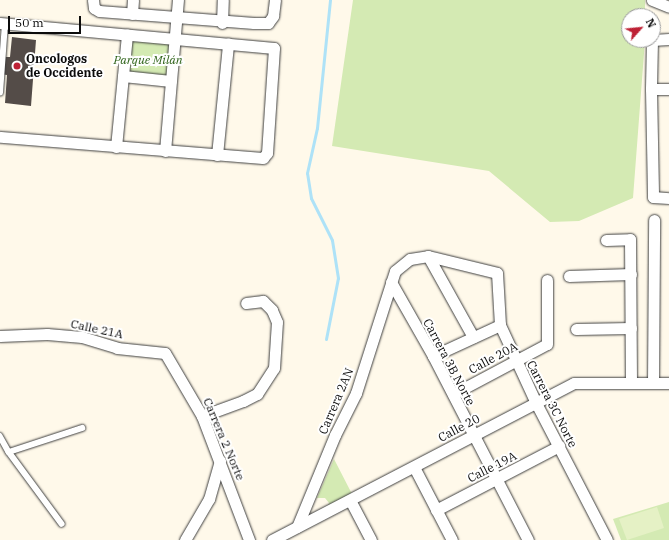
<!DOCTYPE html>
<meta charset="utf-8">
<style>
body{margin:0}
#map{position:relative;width:669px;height:540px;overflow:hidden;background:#fff9ea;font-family:"IBM Plex Serif",serif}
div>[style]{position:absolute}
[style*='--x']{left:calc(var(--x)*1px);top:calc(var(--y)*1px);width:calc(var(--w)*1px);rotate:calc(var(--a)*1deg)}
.green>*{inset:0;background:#d4eab3}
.pitch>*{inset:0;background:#e5f1c5}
.stream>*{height:3px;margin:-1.5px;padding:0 1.5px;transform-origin:1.5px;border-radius:1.5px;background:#aee2f7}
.building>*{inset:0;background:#544c48}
.roads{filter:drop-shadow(0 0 1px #3f3f3f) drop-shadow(0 0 1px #3f3f3f)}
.lane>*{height:5.5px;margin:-2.75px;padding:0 2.75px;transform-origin:2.75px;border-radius:2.75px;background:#fff}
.street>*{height:11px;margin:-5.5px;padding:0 5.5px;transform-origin:5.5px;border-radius:5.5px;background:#fff}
.dots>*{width:11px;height:11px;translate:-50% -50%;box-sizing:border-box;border:2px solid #fff;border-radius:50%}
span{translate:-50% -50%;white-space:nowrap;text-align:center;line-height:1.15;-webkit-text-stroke:4px #fff;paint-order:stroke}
.poi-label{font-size:12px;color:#0c0c0c;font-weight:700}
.left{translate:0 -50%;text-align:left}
.park-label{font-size:12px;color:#30641b;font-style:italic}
.street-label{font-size:12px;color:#0c0c0c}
.north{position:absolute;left:621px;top:8px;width:40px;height:40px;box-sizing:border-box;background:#fff;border:1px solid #9e9e9e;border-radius:50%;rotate:63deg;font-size:11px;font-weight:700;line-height:16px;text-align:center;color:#0c0c0c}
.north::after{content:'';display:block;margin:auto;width:14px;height:18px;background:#be2135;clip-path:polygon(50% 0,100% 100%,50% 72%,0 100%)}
.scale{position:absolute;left:8px;top:16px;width:73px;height:18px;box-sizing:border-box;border:2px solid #0c0c0c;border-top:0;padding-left:5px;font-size:12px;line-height:14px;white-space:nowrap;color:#0c0c0c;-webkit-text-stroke:3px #fff;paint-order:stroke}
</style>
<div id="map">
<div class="green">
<div style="clip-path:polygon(353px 0,645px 0,645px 16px,629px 16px,629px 40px,645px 40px,633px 198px,579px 221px,550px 222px,489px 171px,332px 146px)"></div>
<div style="clip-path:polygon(130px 39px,171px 44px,168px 81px,126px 76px)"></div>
<div style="clip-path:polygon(334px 459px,352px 494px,327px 508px,329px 503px,325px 498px,317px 498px)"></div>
<div style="clip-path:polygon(669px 502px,669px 540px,621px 540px,613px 519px)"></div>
</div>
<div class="pitch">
<div style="clip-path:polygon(657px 507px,664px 528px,627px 540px,619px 519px)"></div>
</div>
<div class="stream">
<div style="--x:326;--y:339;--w:62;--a:-78.9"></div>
<div style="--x:338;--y:278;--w:38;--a:-99"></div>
<div style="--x:332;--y:240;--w:47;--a:-116.6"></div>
<div style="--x:311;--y:198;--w:25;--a:-99"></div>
<div style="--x:307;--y:173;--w:46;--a:-77.5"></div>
<div style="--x:317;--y:128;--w:129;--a:-84.2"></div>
</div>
<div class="building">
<div style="clip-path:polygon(12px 37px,36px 40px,31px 106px,5px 103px,7px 75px,0 74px,0 57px,10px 57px)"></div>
</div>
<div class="roads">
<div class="lane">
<div style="--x:0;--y:93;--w:70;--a:-85.9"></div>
<div style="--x:0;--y:436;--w:18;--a:61"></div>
<div style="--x:9;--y:452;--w:77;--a:-18.2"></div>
<div style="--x:9;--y:452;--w:89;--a:53.6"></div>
</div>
<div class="street">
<div style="--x:93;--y:0;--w:8;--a:83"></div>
<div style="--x:94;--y:8;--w:6;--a:31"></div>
<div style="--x:99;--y:11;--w:155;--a:4.4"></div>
<div style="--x:254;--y:23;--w:14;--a:0"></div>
<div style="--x:268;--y:23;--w:9;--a:-54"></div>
<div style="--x:273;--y:16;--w:16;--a:-83"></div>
<div style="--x:652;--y:0;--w:18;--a:22"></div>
<div style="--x:132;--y:14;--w:14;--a:-86"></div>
<div style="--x:0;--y:23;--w:275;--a:5.2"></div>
<div style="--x:274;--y:48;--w:105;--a:93.8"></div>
<div style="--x:267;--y:153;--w:6;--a:129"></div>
<div style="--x:263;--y:158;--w:264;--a:-175.4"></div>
<div style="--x:222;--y:23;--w:23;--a:-88"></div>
<div style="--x:669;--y:39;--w:17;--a:177"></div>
<div style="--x:652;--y:40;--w:49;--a:91.2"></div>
<div style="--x:651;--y:89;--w:18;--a:0"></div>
<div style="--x:123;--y:76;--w:48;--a:5.9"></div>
<div style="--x:651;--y:89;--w:108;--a:88.9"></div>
<div style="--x:653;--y:197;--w:16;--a:4"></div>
<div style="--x:116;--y:147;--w:113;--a:-84.4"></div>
<div style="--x:165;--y:151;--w:152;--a:-85.1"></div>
<div style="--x:217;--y:155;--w:112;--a:-84.3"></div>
<div style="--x:606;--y:240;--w:24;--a:-2"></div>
<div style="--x:630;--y:239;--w:144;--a:89.6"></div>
<div style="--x:428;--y:256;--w:93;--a:60.9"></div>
<div style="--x:569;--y:276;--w:62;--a:-1.8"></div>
<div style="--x:391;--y:282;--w:85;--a:60.4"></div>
<div style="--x:433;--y:356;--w:207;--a:62.7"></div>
<div style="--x:576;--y:329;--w:55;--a:-1"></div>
<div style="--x:0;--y:336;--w:47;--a:-2.4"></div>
<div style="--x:47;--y:334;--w:35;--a:5"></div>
<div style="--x:82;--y:337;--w:37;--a:17"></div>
<div style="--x:117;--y:348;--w:48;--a:5.9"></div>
<div style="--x:165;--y:353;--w:73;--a:59.6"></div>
<div style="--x:202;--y:416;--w:133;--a:69.2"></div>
<div style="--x:433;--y:356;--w:74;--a:-24.8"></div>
<div style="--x:653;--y:383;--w:163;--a:-89.6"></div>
<div style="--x:453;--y:394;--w:106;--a:-28"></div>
<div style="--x:547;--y:344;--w:64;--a:-90"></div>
<div style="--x:202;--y:416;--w:44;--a:-20.1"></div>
<div style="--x:243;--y:401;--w:16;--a:-27"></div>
<div style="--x:257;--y:394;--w:31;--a:-57"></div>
<div style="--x:274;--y:368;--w:46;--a:-86.3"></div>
<div style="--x:277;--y:322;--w:13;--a:-113"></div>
<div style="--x:272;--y:310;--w:13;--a:-135"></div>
<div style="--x:263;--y:301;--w:17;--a:173"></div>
<div style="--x:414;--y:467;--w:82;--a:62.5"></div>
<div style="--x:350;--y:500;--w:45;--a:62.3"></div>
<div style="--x:436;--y:510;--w:139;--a:-27.5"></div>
<div style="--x:297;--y:527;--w:100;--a:-67.6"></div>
<div style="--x:335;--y:435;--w:47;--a:-63.4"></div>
<div style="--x:356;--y:393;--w:128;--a:-72.3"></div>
<div style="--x:395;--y:271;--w:19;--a:-39"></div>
<div style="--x:410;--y:259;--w:18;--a:-9"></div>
<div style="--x:428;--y:256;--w:71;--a:13.8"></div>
<div style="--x:497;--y:273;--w:52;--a:86.7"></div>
<div style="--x:500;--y:325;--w:86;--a:65.2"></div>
<div style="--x:536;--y:403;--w:154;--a:62.6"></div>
<div style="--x:185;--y:540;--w:48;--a:-59.7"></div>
<div style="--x:209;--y:499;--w:40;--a:-74"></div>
<div style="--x:272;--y:540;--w:340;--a:-27.5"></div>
<div style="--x:574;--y:383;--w:95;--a:0"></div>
</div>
</div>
<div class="dots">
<div style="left:17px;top:66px;background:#be2135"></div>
</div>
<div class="poi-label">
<span class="left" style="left:26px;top:66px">Oncologos<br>de Occidente</span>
</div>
<div class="park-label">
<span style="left:148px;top:60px">Parque Milán</span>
</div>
<div class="street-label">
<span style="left:97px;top:329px;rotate:12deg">Calle 21A</span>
<span style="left:493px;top:358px;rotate:-28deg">Calle 20A</span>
<span style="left:449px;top:362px;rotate:62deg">Carrera 3B Norte</span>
<span style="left:336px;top:401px;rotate:-67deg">Carrera 2AN</span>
<span style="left:552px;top:404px;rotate:63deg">Carrera 3C Norte</span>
<span style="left:459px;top:428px;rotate:-28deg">Calle 20</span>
<span style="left:224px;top:439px;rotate:67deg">Carrera 2 Norte</span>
<span style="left:492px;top:467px;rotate:-27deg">Calle 19A</span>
</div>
<div class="north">N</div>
<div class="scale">50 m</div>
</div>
